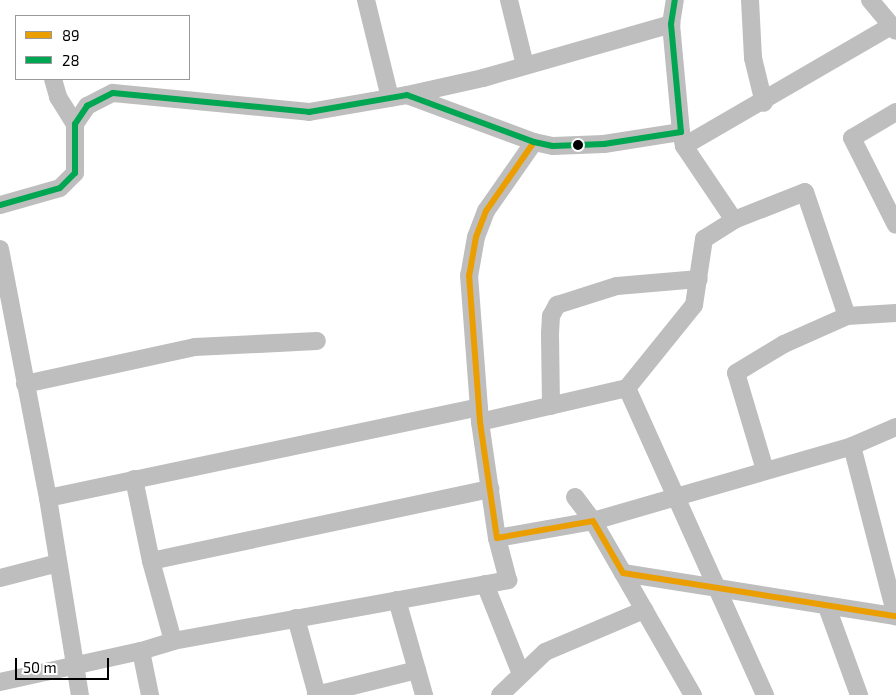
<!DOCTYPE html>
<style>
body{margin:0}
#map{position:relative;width:896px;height:695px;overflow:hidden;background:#fff;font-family:"Exo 2",sans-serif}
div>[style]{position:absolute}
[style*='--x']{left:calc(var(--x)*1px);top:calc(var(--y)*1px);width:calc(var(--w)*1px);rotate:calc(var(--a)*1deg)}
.minor>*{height:18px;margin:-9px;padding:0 9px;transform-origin:9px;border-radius:9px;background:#bebebe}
.bus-1>*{height:6px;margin:-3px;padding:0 3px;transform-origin:3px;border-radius:3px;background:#eb9e00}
.bus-2>*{height:6px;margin:-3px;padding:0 3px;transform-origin:3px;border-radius:3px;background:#00a651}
.dots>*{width:14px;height:14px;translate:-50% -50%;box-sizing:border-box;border:2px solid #fff;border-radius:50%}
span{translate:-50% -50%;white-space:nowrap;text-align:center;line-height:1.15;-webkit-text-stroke:4.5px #fff;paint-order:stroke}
.legend{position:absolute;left:15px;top:15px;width:175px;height:65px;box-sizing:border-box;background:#fff;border:1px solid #999;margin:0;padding:6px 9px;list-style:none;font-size:15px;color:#000}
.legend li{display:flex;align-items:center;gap:10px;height:25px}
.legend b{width:25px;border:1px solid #999}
.scale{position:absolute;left:15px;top:658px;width:94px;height:22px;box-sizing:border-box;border:2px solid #000;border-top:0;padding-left:6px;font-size:15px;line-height:18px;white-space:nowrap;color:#000;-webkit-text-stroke:4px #fff;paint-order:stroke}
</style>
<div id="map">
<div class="minor">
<div style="--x:366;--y:0;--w:101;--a:76.2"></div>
<div style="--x:509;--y:0;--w:67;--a:76.2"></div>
<div style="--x:750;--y:0;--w:58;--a:87"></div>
<div style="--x:753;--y:58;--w:46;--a:76.3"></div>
<div style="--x:870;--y:0;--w:40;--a:50"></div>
<div style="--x:53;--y:79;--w:19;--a:74"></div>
<div style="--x:58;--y:97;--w:32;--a:58"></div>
<div style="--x:407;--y:95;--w:78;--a:-12.6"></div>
<div style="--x:483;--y:78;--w:196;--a:-16"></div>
<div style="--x:896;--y:112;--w:51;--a:149.4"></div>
<div style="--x:852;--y:138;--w:97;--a:63.2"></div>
<div style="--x:682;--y:136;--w:10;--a:79"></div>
<div style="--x:684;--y:146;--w:89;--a:56"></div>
<div style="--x:534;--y:142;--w:84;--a:124.8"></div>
<div style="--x:486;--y:211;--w:28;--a:111"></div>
<div style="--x:476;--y:237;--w:39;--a:100"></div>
<div style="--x:469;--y:275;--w:147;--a:85.7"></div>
<div style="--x:480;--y:422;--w:117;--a:81.7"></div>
<div style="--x:497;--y:538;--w:97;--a:-10"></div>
<div style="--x:593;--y:521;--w:60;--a:60"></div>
<div style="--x:623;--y:573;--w:276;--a:9"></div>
<div style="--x:684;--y:146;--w:239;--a:-30.1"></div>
<div style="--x:0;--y:205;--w:62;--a:-15.8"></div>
<div style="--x:60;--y:188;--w:21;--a:-45"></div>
<div style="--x:75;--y:173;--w:49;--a:-90"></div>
<div style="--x:75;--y:124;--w:22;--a:-56"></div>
<div style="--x:87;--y:106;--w:29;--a:-27"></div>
<div style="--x:113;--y:93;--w:197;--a:5.5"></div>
<div style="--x:309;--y:112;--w:99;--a:-9.8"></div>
<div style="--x:407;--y:95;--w:135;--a:20.3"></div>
<div style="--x:534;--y:142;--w:19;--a:12"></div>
<div style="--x:553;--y:146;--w:51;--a:-2.2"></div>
<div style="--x:604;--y:144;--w:78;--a:-8.9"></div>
<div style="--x:681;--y:132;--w:108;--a:-95.3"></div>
<div style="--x:671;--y:24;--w:24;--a:-81"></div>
<div style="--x:0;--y:249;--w:254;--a:79.1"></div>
<div style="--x:48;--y:498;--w:440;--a:-11.9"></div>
<div style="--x:25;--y:384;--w:174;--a:-12.3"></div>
<div style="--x:195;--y:347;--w:122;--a:-2.8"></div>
<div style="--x:627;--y:388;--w:337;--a:65.8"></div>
<div style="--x:551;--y:406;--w:72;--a:-90.8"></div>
<div style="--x:550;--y:334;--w:18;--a:-87"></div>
<div style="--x:551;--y:316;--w:13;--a:-61"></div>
<div style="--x:557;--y:305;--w:63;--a:-17.6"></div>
<div style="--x:617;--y:286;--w:82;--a:-4.9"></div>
<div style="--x:480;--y:422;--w:151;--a:-13"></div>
<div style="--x:627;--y:388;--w:107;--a:-51.1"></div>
<div style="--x:694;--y:305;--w:67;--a:-81.4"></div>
<div style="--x:704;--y:239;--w:36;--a:-32"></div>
<div style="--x:734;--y:220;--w:76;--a:-21.5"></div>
<div style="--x:805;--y:192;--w:131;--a:71.3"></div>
<div style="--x:847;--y:316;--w:49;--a:-3.5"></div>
<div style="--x:852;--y:446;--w:176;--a:75.5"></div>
<div style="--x:765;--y:470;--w:101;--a:-106.6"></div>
<div style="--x:736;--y:373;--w:56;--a:-31.1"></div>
<div style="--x:784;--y:344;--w:69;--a:-24"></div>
<div style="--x:134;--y:479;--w:84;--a:78.3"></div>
<div style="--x:151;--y:561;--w:347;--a:-12"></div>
<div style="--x:575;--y:497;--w:30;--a:53"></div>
<div style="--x:593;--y:521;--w:270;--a:-16.1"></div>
<div style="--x:852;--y:446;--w:48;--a:-23.4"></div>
<div style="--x:48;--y:498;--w:200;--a:80.8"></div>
<div style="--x:151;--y:561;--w:83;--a:74.6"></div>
<div style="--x:623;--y:573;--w:141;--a:60.2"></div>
<div style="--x:0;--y:578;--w:60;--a:-14.5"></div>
<div style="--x:485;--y:584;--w:97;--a:68.2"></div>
<div style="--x:397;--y:600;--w:99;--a:74.1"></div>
<div style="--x:827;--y:607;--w:94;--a:70"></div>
<div style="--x:296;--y:618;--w:80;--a:74.7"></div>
<div style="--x:0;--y:682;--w:144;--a:-12.4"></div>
<div style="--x:150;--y:695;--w:45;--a:-101.6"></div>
<div style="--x:141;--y:651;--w:34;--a:-17"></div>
<div style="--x:173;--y:641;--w:341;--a:-10.3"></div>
<div style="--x:508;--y:580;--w:43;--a:-104.7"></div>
<div style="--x:316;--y:695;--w:104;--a:-13.9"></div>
<div style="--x:500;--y:695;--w:62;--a:-43.7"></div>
<div style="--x:545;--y:652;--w:108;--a:-23"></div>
</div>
<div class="bus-1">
<div style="--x:534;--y:142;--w:84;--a:124.8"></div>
<div style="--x:486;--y:211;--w:28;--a:111"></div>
<div style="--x:476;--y:237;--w:39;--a:100"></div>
<div style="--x:469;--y:275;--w:147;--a:85.7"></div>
<div style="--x:480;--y:422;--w:117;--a:81.7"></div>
<div style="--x:497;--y:538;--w:97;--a:-10"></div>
<div style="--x:593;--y:521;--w:60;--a:60"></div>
<div style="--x:623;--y:573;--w:276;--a:9"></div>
</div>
<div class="bus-2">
<div style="--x:0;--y:205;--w:62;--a:-15.8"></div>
<div style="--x:60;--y:188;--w:21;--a:-45"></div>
<div style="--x:75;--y:173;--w:49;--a:-90"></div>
<div style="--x:75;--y:124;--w:22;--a:-56"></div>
<div style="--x:87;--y:106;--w:29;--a:-27"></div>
<div style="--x:113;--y:93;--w:197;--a:5.5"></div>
<div style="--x:309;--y:112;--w:99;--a:-9.8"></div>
<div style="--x:407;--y:95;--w:135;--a:20.3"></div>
<div style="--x:534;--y:142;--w:19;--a:12"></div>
<div style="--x:553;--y:146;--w:51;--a:-2.2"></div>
<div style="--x:604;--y:144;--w:78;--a:-8.9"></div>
<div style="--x:681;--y:132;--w:108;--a:-95.3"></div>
<div style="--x:671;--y:24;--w:24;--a:-81"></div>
</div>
<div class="dots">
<div style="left:578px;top:145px;background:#000"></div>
</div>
<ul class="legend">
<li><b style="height:6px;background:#eb9e00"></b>89</li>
<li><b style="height:6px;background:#00a651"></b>28</li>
</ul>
<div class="scale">50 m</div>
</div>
